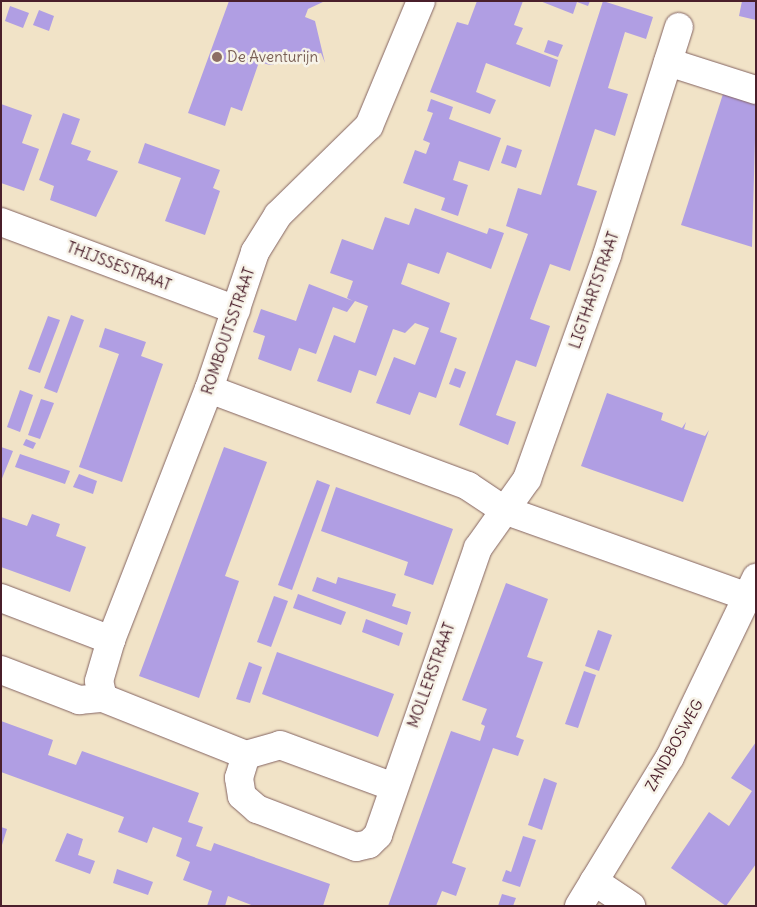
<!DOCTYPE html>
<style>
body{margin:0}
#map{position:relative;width:757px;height:907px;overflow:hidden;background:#f1e3c7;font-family:Delius,sans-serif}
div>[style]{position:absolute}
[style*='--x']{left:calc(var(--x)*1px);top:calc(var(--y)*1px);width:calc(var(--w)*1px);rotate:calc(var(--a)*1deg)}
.building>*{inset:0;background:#b09ee3}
.roads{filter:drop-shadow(0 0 1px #846462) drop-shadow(0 0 1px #846462)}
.minor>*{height:28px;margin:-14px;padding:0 14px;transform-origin:14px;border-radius:14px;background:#fff}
.dots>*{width:14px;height:14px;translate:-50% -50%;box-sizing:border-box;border:2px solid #f7f3e8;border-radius:50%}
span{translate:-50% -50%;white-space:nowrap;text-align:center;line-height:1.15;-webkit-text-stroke:5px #f7f3e8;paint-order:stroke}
.education-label{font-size:15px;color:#785e54}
.left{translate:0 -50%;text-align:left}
.street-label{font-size:15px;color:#4a1f2b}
.frame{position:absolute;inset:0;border:2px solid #4a1f2b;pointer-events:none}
</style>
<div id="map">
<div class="building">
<div style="clip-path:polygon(229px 1px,325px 1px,308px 9px,305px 17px,315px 21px,325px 63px,321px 53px,270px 65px,259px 62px,242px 111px,231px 107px,225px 126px,188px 113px)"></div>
<div style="clip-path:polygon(477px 1px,523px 1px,514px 25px,523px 28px,516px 44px,558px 60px,550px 87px,486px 63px,476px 92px,496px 100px,490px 114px,430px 92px,457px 22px,468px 25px)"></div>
<div style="clip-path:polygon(540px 1px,590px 1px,588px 6px,577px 2px,573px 14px)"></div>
<div style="clip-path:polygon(603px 1px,653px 17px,646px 39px,625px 32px,608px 88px,628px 94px,615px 136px,595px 129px,577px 185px,597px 191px,570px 271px,550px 264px,530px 319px,550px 326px,536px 367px,516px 360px,496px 415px,516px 422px,508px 445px,459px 425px,528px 234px,506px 226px,518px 188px,541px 195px)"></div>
<div style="clip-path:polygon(742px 1px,756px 1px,756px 20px,739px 16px)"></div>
<div style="clip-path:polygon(10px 6px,29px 13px,23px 28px,5px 21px)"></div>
<div style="clip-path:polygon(39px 10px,54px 16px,49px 31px,33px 25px)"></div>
<div style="clip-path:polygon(548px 40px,563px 45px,558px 57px,544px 52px)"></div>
<div style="clip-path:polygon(723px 94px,756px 104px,752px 247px,681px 225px)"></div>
<div style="clip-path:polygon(431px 99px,453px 107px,449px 119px,501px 138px,489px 171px,459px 161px,453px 180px,468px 185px,458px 216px,441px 210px,445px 198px,403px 183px,415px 150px,426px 154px,430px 143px,423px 140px,433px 113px,427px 111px)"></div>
<div style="clip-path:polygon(1px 104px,32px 115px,22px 143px,39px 149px,24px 191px,1px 183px)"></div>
<div style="clip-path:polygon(63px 113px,80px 119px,71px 144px,91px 151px,87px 160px,118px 171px,96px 217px,50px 200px,54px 186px,39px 180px)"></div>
<div style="clip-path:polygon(145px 143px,220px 170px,213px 188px,220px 191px,205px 235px,165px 221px,181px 178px,138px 163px)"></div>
<div style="clip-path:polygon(507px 145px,522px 150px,516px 168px,501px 163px)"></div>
<div style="clip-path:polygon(415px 208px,487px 234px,489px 228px,504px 233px,491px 269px,447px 252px,439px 274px,408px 263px,401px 284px,450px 303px,440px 332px,457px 338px,436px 398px,419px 392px,410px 415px,376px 403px,394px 357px,415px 365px,429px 328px,415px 323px,405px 333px,393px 329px,376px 376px,359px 370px,351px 393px,317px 381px,334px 335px,355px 343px,368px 306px,355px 301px,347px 312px,333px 307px,316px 354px,299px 348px,291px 371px,258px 359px,265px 336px,253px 332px,261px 309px,296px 321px,309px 284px,353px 301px,347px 298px,353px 281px,330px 273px,342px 239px,373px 250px,385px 217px,409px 225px)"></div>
<div style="clip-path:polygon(71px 315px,84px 320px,57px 393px,44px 388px)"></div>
<div style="clip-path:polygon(48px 316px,60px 320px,40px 373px,28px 369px)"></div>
<div style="clip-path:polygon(105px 328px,146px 342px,141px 356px,163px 364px,122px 482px,79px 467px,119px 354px,99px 347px)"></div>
<div style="clip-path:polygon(455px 368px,466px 372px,460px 388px,449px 384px)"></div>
<div style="clip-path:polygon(20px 390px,33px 395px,20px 432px,7px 427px)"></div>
<div style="clip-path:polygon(607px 393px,663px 413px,661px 420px,682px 428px,686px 422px,684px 429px,705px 436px,709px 430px,683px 502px,581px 466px)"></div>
<div style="clip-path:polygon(41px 399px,54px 403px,40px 439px,28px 435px)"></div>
<div style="clip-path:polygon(26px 439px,36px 443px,33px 449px,23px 445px)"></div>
<div style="clip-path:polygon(1px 447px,13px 451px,1px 481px)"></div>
<div style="clip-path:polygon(224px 447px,267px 462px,225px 576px,239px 581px,199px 698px,139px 676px)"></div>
<div style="clip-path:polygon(20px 454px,70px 471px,65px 484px,15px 467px)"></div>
<div style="clip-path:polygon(79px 474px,97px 481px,93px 494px,73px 487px)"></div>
<div style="clip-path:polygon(317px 480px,330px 485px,292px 590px,278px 585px)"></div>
<div style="clip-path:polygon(336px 487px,453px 529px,433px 585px,404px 575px,408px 562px,321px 531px)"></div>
<div style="clip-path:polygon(32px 514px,60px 524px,56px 536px,86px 547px,70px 592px,1px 567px,1px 517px,27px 526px)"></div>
<div style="clip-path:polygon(317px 577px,336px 584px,338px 577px,396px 594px,392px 606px,411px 612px,407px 625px,312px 591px)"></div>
<div style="clip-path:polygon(506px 583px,548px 599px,527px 657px,543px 662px,516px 737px,524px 740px,518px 756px,493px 748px,452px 863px,466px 868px,456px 896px,442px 891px,436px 906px,388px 906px,451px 731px,480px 741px,485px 726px,481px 724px,487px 709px,462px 700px)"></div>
<div style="clip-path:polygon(298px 594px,346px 612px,341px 625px,293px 608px)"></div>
<div style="clip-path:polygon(274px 596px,288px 601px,271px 647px,257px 642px)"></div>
<div style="clip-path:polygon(366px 619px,403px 633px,399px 646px,362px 632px)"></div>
<div style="clip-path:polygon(598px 630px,612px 635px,599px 671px,585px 666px)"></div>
<div style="clip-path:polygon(277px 652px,394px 694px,378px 737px,262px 694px)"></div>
<div style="clip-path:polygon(249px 662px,262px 667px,250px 703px,236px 699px)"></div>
<div style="clip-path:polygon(584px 671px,596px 675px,578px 728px,565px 724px)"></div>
<div style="clip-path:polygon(1px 721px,53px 740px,48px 755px,76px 765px,82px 751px,199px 793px,188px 822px,203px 827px,196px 846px,211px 851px,214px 843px,330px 884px,323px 906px,254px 906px,228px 896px,225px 906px,207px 906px,212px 891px,183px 880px,190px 862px,176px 856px,182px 838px,153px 827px,147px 843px,118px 832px,124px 817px,1px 772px)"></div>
<div style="clip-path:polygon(756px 742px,756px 864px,726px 906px,671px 868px,709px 812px,729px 826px,752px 791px,731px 778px)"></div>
<div style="clip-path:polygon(544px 778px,557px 783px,542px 830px,528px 825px)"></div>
<div style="clip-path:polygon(1px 827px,7px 829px,2px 845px,1px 845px)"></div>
<div style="clip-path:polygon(67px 833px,83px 839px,78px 855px,95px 861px,90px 874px,55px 861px)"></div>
<div style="clip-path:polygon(523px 836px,536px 840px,520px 887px,502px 881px,506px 870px,511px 872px)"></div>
<div style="clip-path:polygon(117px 869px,153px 882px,148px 895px,113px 883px)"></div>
<div style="clip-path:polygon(502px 894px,516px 898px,513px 906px,498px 906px)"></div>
</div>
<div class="roads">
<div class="minor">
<div style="--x:668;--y:62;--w:92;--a:17.7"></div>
<div style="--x:1;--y:222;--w:251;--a:20.5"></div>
<div style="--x:209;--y:389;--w:277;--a:20.5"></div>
<div style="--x:468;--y:486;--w:43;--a:33.7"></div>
<div style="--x:504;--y:510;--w:259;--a:19.6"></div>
<div style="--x:1;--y:598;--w:118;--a:20.9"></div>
<div style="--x:1;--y:670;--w:84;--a:21"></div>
<div style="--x:79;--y:700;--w:24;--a:-5"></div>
<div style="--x:103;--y:698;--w:154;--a:21.7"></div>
<div style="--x:246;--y:755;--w:35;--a:-16"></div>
<div style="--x:280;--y:745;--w:118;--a:20.3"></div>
<div style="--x:103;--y:698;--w:17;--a:-103"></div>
<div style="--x:99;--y:681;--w:43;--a:-73.7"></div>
<div style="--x:111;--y:640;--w:269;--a:-68.7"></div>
<div style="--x:209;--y:389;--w:145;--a:-71.4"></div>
<div style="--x:255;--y:252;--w:44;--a:-58.1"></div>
<div style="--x:278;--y:215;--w:127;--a:-44.4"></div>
<div style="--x:369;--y:126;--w:135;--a:-67.4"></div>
<div style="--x:246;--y:755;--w:24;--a:107"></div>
<div style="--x:239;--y:778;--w:18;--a:81"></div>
<div style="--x:242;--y:796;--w:20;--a:41"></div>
<div style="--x:257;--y:809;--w:106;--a:21"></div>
<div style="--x:356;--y:847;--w:13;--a:-13"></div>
<div style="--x:369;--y:844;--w:13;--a:-45"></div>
<div style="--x:378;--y:835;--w:304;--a:-70.8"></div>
<div style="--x:478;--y:548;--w:85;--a:-54.6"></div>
<div style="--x:527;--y:479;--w:238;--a:-70.3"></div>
<div style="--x:607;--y:255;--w:239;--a:-72.5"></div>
<div style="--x:594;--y:881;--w:45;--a:34"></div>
<div style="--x:579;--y:906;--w:175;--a:-58.6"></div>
<div style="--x:670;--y:757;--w:199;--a:-64.3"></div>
</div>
</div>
<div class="dots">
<div style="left:217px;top:57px;background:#8d6e63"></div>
</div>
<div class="education-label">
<span class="left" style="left:227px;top:57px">De Aventurijn</span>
</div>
<div class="street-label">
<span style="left:119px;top:266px;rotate:21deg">THIJSSESTRAAT</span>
<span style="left:594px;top:290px;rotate:-71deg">LIGTHARTSTRAAT</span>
<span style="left:228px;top:331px;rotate:-71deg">ROMBOUTSSTRAAT</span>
<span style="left:431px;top:675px;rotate:-70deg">MOLLERSTRAAT</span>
<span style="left:674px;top:745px;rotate:-61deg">ZANDBOSWEG</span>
</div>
<div class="frame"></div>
</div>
